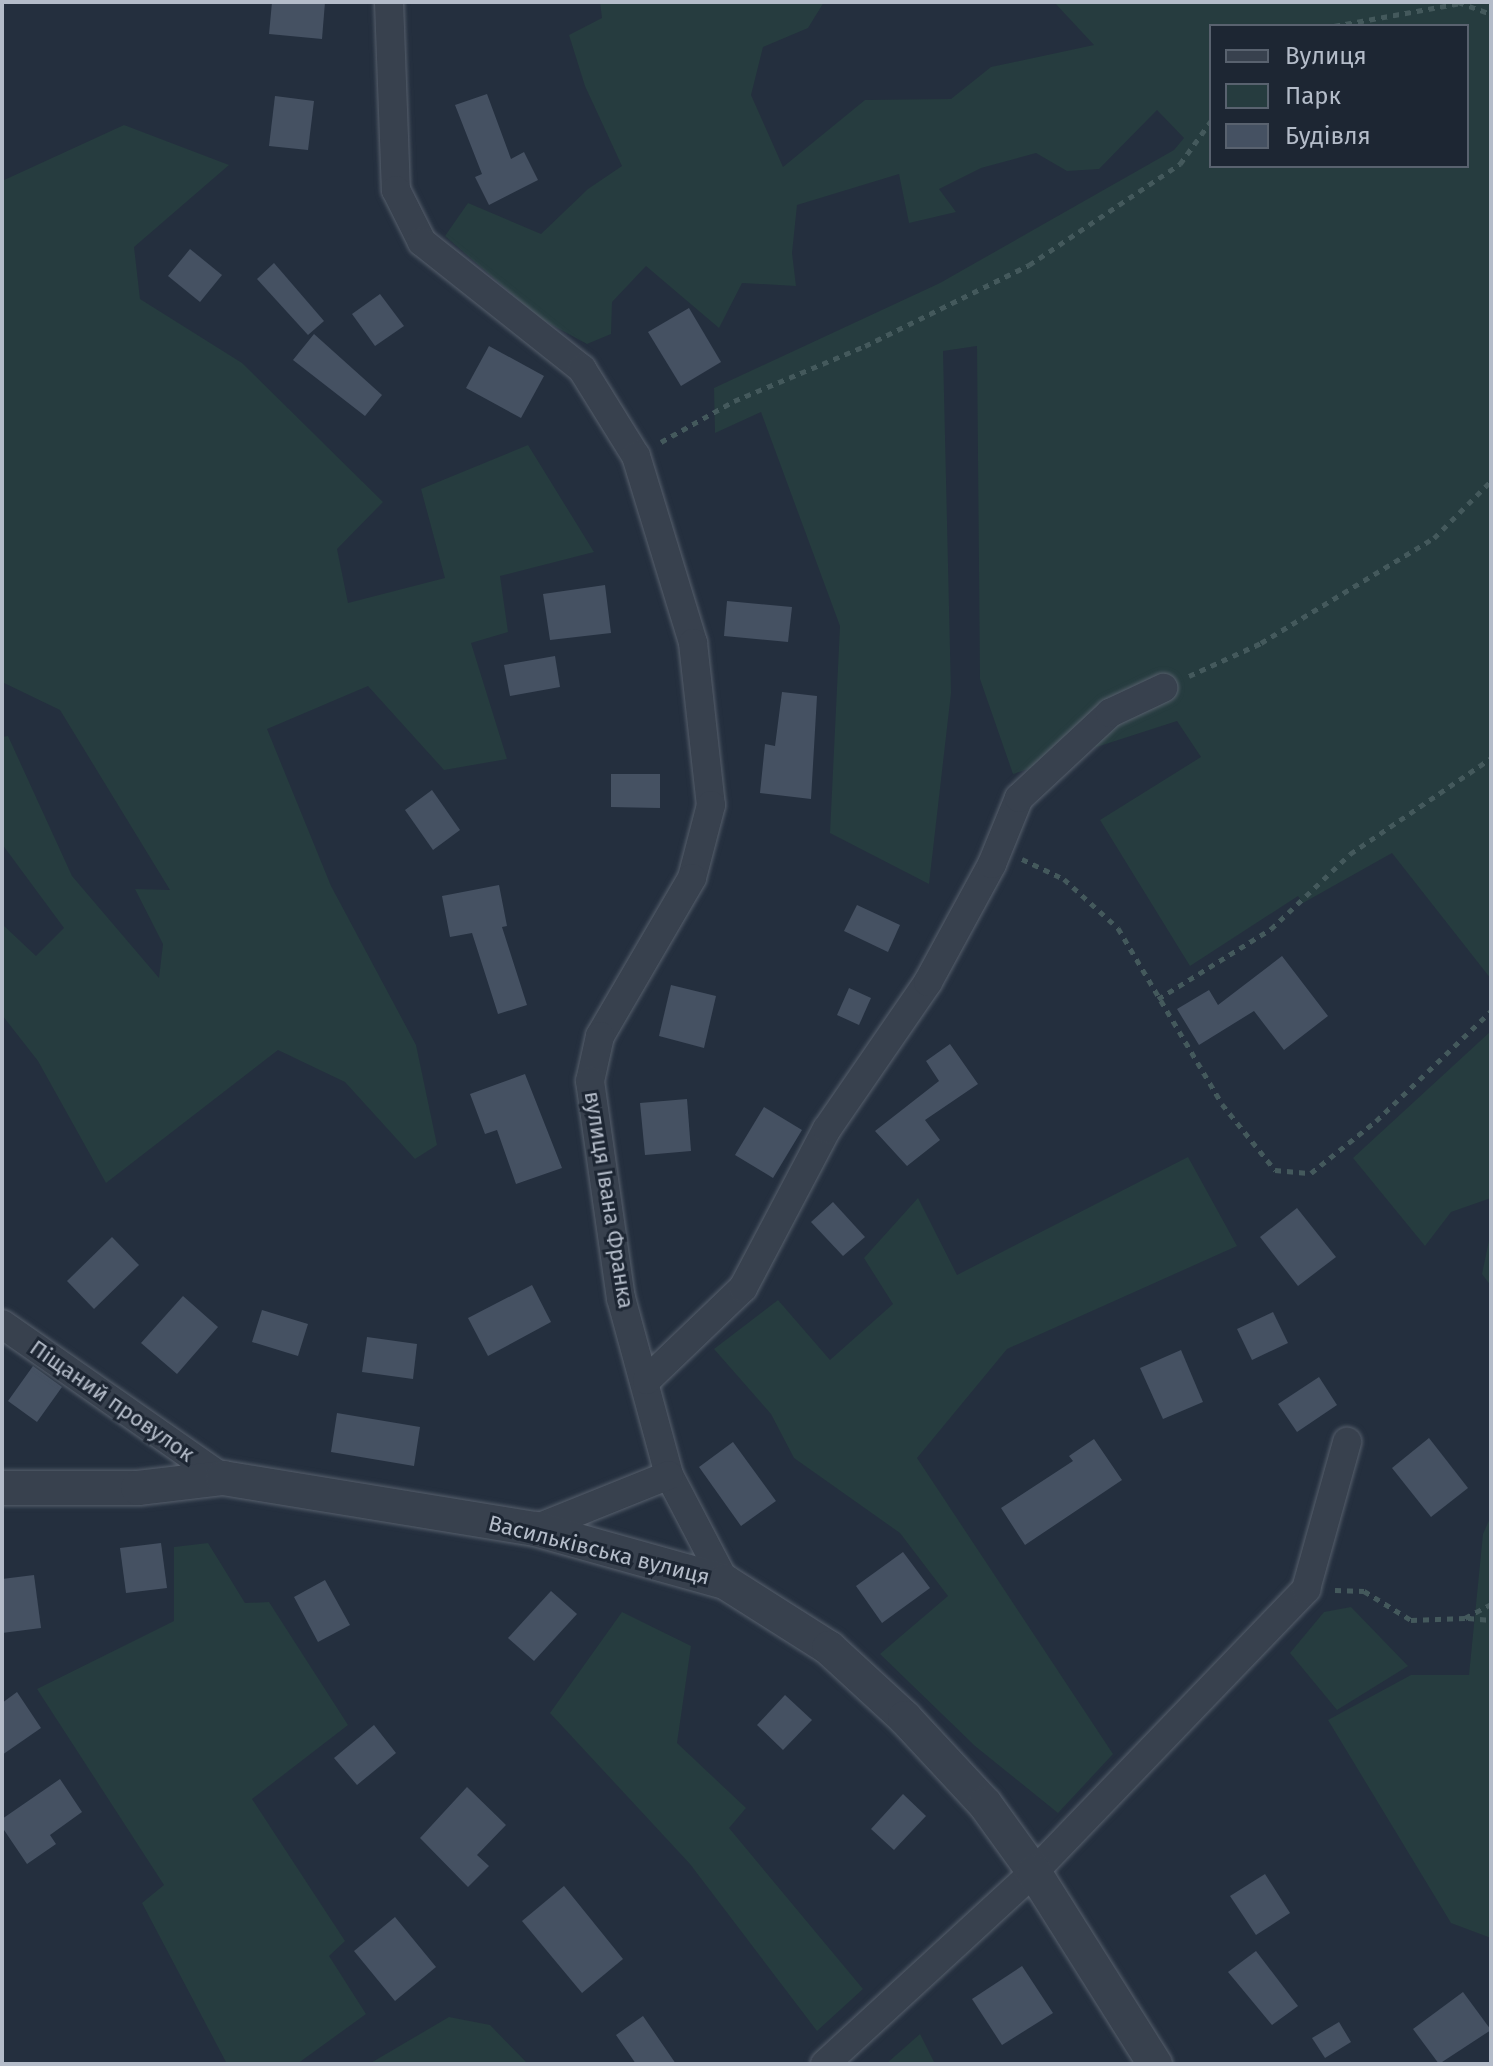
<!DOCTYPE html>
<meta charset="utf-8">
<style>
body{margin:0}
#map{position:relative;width:1493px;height:2066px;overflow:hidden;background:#242f3e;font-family:"Fira Sans",sans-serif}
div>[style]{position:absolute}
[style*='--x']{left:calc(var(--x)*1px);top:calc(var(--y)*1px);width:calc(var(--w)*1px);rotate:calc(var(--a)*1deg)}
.green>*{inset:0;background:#263c3f}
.building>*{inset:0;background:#455162}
.path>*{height:5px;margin-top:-2.5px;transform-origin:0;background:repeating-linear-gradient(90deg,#44595c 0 6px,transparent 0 12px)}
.roads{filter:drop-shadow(0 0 2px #565f6c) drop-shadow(0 0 2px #565f6c)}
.minor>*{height:28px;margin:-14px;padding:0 14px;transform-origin:14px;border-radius:14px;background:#38414e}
.tertiary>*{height:34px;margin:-17px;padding:0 17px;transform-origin:17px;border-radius:17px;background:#38414e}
span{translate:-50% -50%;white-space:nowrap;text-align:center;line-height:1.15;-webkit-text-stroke:6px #1d2633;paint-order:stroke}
.street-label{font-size:22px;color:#b4bcc9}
.frame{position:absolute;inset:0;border:4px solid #b4bcc9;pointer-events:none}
.legend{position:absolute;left:1209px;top:24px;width:260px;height:144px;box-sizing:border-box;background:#1d2633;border:2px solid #59626f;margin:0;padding:10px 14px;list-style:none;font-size:24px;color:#b4bcc9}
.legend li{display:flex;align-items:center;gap:16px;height:40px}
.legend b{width:40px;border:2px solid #59626f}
</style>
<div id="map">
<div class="green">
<div style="clip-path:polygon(evenodd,600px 2px,824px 2px,808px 28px,763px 47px,751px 95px,783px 167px,865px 100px,951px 99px,991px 67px,1094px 45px,1054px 2px,1491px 2px,1491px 979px,1392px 853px,1303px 903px,1298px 896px,1190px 966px,1100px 820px,1201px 757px,1177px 721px,1013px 774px,980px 679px,977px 346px,943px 351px,951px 693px,929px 884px,830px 833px,840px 626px,761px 412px,715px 433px,714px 388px,940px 283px,1174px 150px,1184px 138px,1157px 110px,1099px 169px,1067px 171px,1036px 153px,981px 168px,939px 189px,956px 212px,909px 223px,899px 174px,797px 205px,792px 253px,796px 286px,742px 283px,719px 328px,646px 266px,612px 302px,611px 334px,587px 344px,541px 319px,445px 236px,468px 203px,541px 234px,588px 189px,622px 166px,585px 86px,569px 35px,602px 18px,600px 2px,1211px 26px,1467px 26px,1467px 166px,1211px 166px,1211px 26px)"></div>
<div style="clip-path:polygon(124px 125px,229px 165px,134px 247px,140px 299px,242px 363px,383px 502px,337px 549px,348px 603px,445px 578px,421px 489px,528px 445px,594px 552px,500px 576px,508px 632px,471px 643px,507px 759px,444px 770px,368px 686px,267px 729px,331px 886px,416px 1045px,437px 1145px,415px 1159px,345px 1082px,278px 1050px,106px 1183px,38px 1061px,2px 1015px,2px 924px,36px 956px,64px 928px,2px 844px,2px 737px,8px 736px,72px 876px,159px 978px,163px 944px,135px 889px,170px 890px,60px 710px,2px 682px,2px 181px)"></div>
<div style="clip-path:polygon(1491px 1031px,1491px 1198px,1451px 1212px,1425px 1246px,1353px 1158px)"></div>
<div style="clip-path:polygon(1188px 1157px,1237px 1246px,1007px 1349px,917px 1458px,1113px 1754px,1058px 1813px,975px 1746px,880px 1654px,948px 1596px,900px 1533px,794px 1458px,771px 1414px,714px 1349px,778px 1300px,830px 1360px,893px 1304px,864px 1258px,918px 1198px,957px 1275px)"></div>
<div style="clip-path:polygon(1491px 1231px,1491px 1286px,1482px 1274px)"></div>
<div style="clip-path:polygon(1491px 1516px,1491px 1938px,1451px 1923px,1328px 1720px,1411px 1675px,1469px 1675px,1483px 1534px)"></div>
<div style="clip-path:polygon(208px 1543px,245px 1603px,269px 1602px,348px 1725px,252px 1799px,345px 1941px,329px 1956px,366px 2014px,297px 2064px,227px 2064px,142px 1903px,164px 1885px,37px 1689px,174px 1621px,174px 1547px)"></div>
<div style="clip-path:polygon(1351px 1607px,1408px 1666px,1337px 1710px,1290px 1653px,1324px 1612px)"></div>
<div style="clip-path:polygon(622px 1612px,691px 1646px,677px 1743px,746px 1808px,729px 1828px,863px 1989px,817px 2031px,690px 1864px,550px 1713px)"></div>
<div style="clip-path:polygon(449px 2017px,490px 2025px,528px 2064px,369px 2064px)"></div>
<div style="clip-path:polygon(920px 2034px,935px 2064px,886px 2064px)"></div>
</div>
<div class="building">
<div style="clip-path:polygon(272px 2px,325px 2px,322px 39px,269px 34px)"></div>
<div style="clip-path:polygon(487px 94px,511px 159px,524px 152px,538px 180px,489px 205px,475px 177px,482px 174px,455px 105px)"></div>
<div style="clip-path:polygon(275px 96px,314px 101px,308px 150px,269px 146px)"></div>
<div style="clip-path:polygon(190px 249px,222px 275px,200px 302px,168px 276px)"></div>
<div style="clip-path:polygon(274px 263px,324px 321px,308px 335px,257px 279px)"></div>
<div style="clip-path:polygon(380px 294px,404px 326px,375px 346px,352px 314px)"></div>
<div style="clip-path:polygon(689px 308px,721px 362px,681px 386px,648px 332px)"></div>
<div style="clip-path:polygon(314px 334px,382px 395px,365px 416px,293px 360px)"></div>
<div style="clip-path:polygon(489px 346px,544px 376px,521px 418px,466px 388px)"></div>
<div style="clip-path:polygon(605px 585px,611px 633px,550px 640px,543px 594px)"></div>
<div style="clip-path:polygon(727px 601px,792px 607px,788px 642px,724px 636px)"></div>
<div style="clip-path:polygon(555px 656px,560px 687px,510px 696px,504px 665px)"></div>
<div style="clip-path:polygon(782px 692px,817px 696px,811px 799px,760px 793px,765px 744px,775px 746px)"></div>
<div style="clip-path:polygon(611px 774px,660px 774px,660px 808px,611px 807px)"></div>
<div style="clip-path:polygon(432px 790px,460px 830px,433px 850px,405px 810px)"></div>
<div style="clip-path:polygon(499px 885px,507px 926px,502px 927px,527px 1005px,498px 1014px,472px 933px,450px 937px,442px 896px)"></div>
<div style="clip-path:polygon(857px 905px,900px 925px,888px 952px,844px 931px)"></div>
<div style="clip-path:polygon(1282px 956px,1328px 1016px,1284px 1050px,1254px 1011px,1199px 1045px,1177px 1009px,1209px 990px,1218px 1005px)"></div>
<div style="clip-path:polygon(671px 985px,716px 996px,704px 1048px,659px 1036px)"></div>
<div style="clip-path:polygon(849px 988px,871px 998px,859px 1025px,837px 1015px)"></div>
<div style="clip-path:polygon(950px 1044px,978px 1084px,925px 1120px,940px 1140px,907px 1166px,875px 1131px,939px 1081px,926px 1061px)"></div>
<div style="clip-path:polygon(525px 1074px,562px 1168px,516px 1184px,497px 1130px,485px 1134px,470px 1094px)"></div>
<div style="clip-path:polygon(687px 1099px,691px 1151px,645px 1155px,640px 1103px)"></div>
<div style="clip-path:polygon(764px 1107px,802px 1130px,773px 1178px,735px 1155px)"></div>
<div style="clip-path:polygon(833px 1202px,865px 1237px,843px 1256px,811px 1222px)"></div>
<div style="clip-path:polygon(1297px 1208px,1336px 1257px,1298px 1286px,1260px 1237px)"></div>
<div style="clip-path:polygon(112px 1237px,139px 1265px,94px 1309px,67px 1281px)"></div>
<div style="clip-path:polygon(532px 1285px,551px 1322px,488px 1356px,468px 1318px)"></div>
<div style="clip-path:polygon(183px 1296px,218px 1327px,177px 1374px,141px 1343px)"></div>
<div style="clip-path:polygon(262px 1310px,308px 1324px,298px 1356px,252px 1342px)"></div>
<div style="clip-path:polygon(1273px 1312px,1288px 1343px,1252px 1360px,1237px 1329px)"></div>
<div style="clip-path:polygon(367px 1337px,417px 1344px,413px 1379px,362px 1372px)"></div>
<div style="clip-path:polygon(1181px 1350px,1203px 1402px,1163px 1419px,1140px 1368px)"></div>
<div style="clip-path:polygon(33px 1366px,62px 1387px,37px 1422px,8px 1401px)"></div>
<div style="clip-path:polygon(1319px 1377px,1337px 1405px,1297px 1432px,1278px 1404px)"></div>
<div style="clip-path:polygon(337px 1413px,420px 1427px,414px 1466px,331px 1452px)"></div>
<div style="clip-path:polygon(1429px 1438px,1468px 1488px,1431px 1517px,1392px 1468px)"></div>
<div style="clip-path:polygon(1094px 1439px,1122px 1480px,1025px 1545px,1001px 1508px,1073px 1461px,1069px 1456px)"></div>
<div style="clip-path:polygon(733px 1442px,776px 1501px,741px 1526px,699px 1467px)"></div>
<div style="clip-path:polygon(161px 1543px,167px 1588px,126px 1593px,120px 1548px)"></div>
<div style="clip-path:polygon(903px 1552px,930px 1588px,882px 1623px,856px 1586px)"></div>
<div style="clip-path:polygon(34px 1575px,41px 1628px,2px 1633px,2px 1579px)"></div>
<div style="clip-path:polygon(325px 1580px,350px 1625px,318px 1642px,294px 1597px)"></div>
<div style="clip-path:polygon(551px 1591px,577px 1614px,534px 1661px,508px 1638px)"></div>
<div style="clip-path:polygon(17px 1692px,41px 1728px,2px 1755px,2px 1703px)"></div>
<div style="clip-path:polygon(785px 1695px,812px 1720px,783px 1750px,757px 1725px)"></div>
<div style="clip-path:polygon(374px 1725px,396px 1753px,357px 1785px,334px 1758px)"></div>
<div style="clip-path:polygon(60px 1779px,82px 1812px,50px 1835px,56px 1844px,27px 1864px,2px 1827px,2px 1819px)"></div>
<div style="clip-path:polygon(467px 1787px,506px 1825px,477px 1855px,489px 1866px,468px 1887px,420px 1838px)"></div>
<div style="clip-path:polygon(903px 1794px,926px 1816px,894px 1850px,871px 1829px)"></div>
<div style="clip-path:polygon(1265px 1874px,1290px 1913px,1256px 1935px,1230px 1896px)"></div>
<div style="clip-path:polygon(564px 1886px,623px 1959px,582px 1993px,522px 1921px)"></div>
<div style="clip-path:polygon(395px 1917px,436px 1967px,395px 2001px,354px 1951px)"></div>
<div style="clip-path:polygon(1256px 1951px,1298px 2006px,1272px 2025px,1228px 1972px)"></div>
<div style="clip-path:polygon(1022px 1966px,1053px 2013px,1002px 2045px,972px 1999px)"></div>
<div style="clip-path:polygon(1463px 1992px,1491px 2030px,1439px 2064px,1413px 2029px)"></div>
<div style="clip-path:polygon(643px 2016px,676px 2064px,636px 2064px,616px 2035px)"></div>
<div style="clip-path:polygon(1339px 2022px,1351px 2042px,1325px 2058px,1312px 2038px)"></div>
</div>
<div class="path">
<div style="--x:1458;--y:2;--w:35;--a:20"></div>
<div style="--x:1334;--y:26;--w:129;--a:-10.3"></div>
<div style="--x:661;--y:442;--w:84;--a:-29.3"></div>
<div style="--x:734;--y:401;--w:142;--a:-22.8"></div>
<div style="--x:865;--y:346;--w:183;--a:-26.3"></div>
<div style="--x:1029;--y:265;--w:182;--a:-33.8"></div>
<div style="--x:1180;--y:164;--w:53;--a:-54.2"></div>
<div style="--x:1189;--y:676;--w:79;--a:-24.6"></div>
<div style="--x:1261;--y:643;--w:202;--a:-31.3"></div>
<div style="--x:1434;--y:538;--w:81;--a:-45"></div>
<div style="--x:1022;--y:859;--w:47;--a:25.5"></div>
<div style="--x:1064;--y:879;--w:73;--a:42.2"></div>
<div style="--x:1118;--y:928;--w:204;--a:59.4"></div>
<div style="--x:1222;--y:1104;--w:85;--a:51.2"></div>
<div style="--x:1275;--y:1170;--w:36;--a:5"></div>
<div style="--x:1311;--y:1173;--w:83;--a:-38.7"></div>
<div style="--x:1376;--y:1121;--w:159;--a:-43.7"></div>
<div style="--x:1158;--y:999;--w:133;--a:-31.8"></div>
<div style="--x:1271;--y:929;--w:109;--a:-43.5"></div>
<div style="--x:1350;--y:854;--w:171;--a:-34.2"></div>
<div style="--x:1335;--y:1590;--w:29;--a:2"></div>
<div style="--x:1364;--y:1591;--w:55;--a:31.7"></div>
<div style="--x:1411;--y:1620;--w:54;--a:-2.1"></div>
<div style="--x:1465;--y:1618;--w:30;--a:-28"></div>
<div style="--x:1468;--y:1618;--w:23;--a:5"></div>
</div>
<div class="roads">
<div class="minor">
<div style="--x:389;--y:2;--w:188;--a:87.9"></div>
<div style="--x:396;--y:190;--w:58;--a:63.4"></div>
<div style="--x:422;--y:242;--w:204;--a:38.4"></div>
<div style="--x:582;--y:369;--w:102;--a:58.2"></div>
<div style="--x:636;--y:456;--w:195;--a:73"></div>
<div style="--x:693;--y:643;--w:163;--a:83.7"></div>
<div style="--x:711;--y:805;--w:75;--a:104.6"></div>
<div style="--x:692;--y:878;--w:183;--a:120.2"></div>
<div style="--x:600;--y:1036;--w:46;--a:102.5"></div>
<div style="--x:590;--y:1081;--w:219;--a:81.9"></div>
<div style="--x:621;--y:1298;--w:183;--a:74.8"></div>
<div style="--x:669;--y:1475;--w:121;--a:62.4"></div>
<div style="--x:2;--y:1324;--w:269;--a:34.9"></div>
<div style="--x:647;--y:1380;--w:133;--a:-43.8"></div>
<div style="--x:743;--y:1288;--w:180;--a:-62.2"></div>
<div style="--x:827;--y:1129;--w:178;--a:-55.5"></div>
<div style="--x:928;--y:982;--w:134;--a:-61.5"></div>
<div style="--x:992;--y:864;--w:71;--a:-67.8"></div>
<div style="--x:1019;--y:798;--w:125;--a:-43"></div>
<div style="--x:1110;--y:713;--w:59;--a:-25.3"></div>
<div style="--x:535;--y:1529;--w:144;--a:-21.9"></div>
<div style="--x:825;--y:2064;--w:284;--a:-42.6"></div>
<div style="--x:1034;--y:1872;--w:393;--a:-46.1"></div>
<div style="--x:1306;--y:1589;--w:153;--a:-74.4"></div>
</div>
<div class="tertiary">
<div style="--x:2;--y:1488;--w:136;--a:0"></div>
<div style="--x:138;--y:1488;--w:86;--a:-6.7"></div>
<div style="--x:223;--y:1478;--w:316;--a:9.3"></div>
<div style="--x:535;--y:1529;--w:197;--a:15.6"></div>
<div style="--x:725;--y:1582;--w:123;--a:32.4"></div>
<div style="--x:829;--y:1648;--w:103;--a:42.6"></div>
<div style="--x:905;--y:1718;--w:117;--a:47.1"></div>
<div style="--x:985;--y:1804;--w:84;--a:54.2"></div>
<div style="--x:1034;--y:1872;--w:227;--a:57.8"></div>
</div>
</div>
<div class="street-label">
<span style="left:609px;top:1200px;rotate:81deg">вулиця Івана Франка</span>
<span style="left:112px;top:1401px;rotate:35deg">Піщаний провулок</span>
<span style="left:599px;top:1550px;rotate:14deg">Васильківська вулиця</span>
</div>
<div class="frame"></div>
<ul class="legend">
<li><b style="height:10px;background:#38414e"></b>Вулиця</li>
<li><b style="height:22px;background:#263c3f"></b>Парк</li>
<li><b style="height:22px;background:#455162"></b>Будівля</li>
</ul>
</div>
